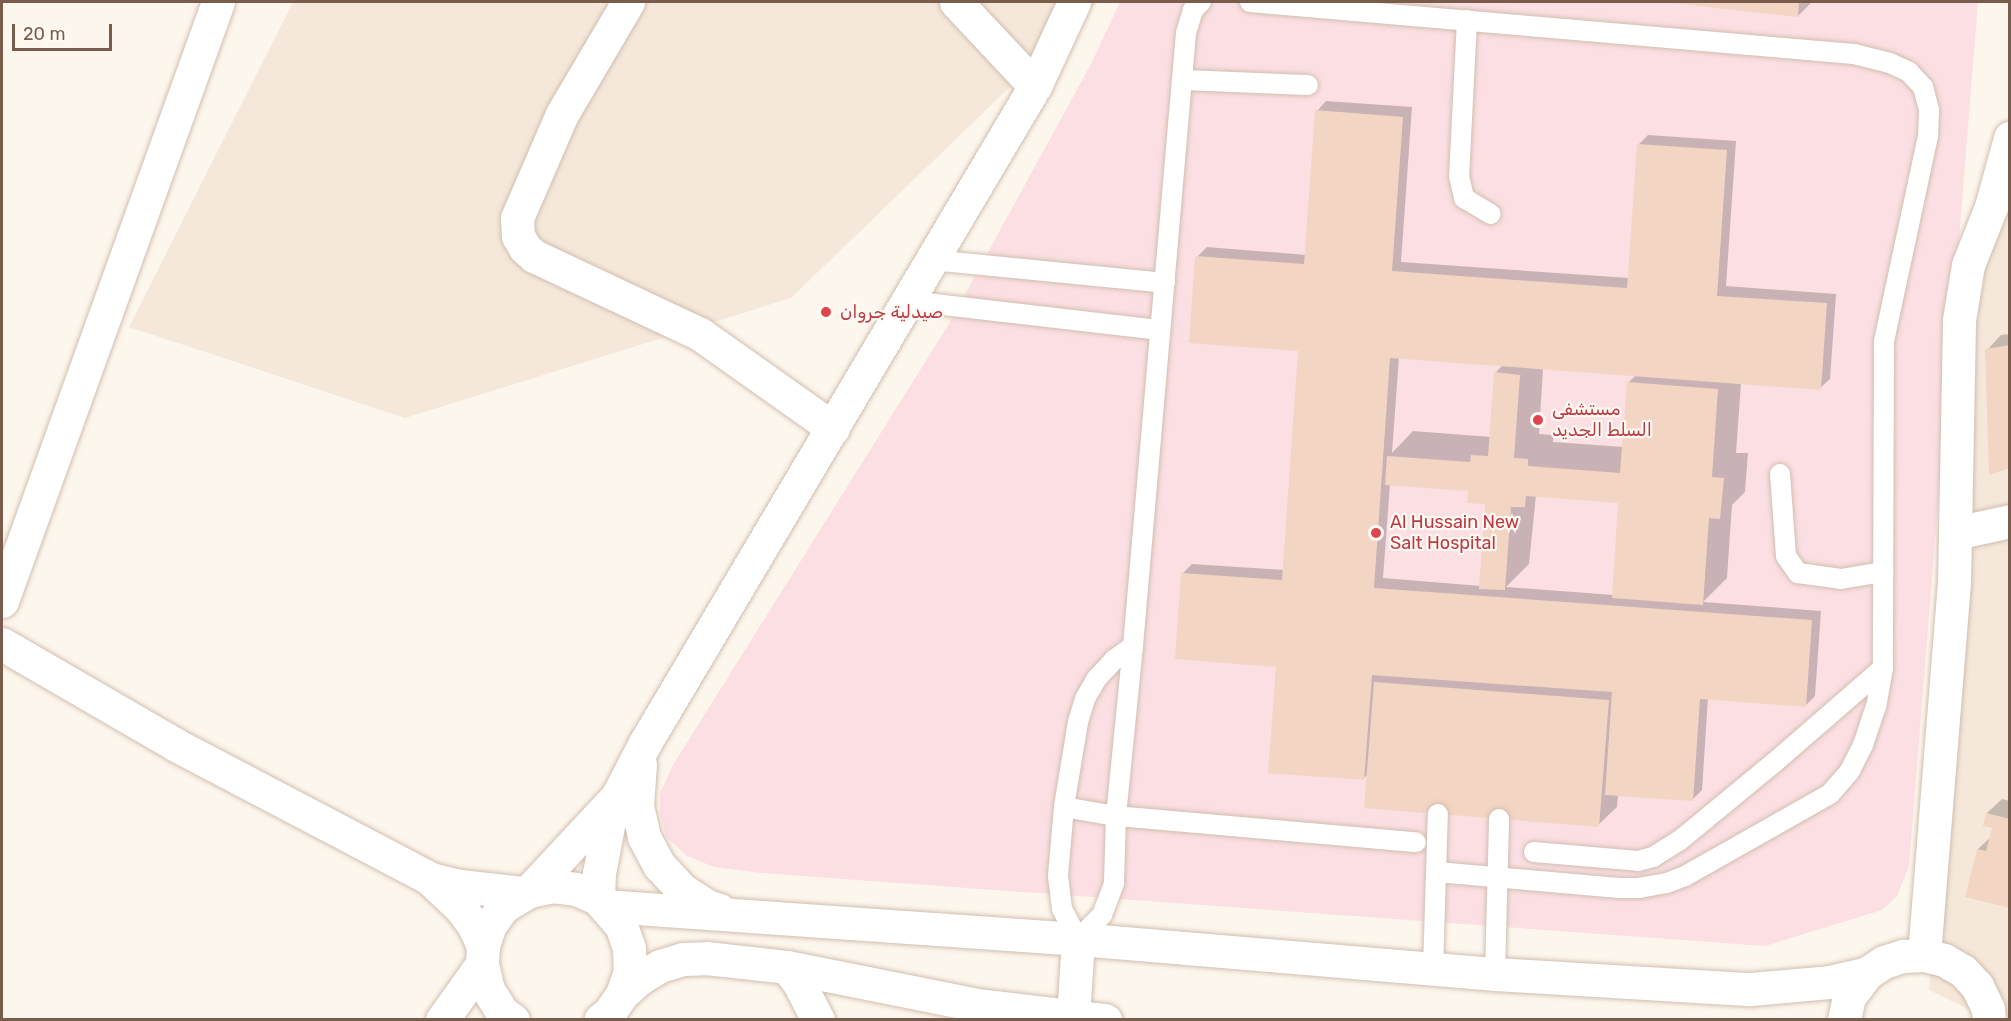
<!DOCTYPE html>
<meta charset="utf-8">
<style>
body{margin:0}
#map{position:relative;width:2011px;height:1021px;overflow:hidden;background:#fdf6ec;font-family:Rubik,Cairo,sans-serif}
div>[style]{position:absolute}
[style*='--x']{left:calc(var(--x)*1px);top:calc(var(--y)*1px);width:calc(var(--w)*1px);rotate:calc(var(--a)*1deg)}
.residential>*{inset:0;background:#f5e8da}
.medical>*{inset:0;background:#fbdfe3}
.shadow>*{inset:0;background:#0003}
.building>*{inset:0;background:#f3d5c3}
.roads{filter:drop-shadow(0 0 2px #d1beb0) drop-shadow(0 0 2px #d1beb0)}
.service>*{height:20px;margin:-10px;padding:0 10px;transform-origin:10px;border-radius:10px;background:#fff}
.minor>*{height:33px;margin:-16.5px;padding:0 16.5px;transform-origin:16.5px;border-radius:16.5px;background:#fff}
.dots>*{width:16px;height:16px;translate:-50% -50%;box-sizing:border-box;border:3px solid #fffaf3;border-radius:50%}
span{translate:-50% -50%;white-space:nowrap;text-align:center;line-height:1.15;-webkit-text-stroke:4.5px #fffaf3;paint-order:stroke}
.health-label{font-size:18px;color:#be3a42}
.left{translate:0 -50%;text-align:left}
.frame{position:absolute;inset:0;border:3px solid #7a5c4d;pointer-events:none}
.scale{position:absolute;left:12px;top:24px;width:100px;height:27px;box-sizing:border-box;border:3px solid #7a5c4d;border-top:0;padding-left:8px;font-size:18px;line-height:21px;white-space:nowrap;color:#7a5c4d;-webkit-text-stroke:4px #fffaf3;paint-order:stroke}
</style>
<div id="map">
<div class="residential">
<div style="clip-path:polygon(293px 2px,1098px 2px,791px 298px,405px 418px,129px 327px)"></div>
<div style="clip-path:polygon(2009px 184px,2009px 1019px,1988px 1019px,1929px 990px,1972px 311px)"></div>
</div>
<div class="medical">
<div style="clip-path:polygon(1120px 2px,1978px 2px,1909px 866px,1897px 896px,1882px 910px,1765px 946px,762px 873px,714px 867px,687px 856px,666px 837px,660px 814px,660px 793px,673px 765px,947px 327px,1091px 64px)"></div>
</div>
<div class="shadow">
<div style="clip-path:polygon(1671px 2px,1812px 2px,1798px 16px)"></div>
<div style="clip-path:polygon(evenodd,1326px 101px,1412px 107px,1401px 262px,1629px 278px,1638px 145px,1648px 135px,1736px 141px,1726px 286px,1836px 294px,1830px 379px,1820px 388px,1741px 383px,1736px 453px,1748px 453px,1745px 492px,1732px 505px,1727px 578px,1703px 602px,1821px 611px,1815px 696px,1806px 705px,1708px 698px,1702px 790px,1692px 800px,1618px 795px,1617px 807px,1598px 825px,1368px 774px,1364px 778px,1277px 666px,1182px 574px,1192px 564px,1284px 570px,1300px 350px,1197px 257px,1207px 247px,1307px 255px,1317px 111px,1326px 101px,1399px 357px,1503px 365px,1495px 373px,1491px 437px,1413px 431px,1392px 453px,1399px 357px,1326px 101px,1543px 368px,1636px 375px,1628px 383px,1624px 447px,1553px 442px,1553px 435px,1539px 434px,1543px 368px,1326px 101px,1390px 484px,1469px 490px,1486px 503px,1481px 586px,1383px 578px,1390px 484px,1326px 101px,1536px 495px,1620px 501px,1613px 595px,1506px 587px,1529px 564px,1536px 495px)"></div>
<div style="clip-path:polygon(2010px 334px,2010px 467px,1987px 350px,2001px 335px)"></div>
<div style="clip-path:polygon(2002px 799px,2010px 801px,2010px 907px,1967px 896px,1978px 849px,1992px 836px,1994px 827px,1987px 813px)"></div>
</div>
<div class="building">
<div style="clip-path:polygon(1671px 2px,1799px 2px,1798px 17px,1671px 3px)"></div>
<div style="clip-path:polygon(1315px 110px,1403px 117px,1392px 271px,1627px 288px,1637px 144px,1727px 150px,1717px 296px,1827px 303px,1821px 390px,1390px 358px,1374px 588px,1812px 620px,1806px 707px,1700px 699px,1693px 801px,1605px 795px,1612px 692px,1372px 675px,1364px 780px,1268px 773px,1276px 667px,1175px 659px,1181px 573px,1282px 580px,1298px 351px,1189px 343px,1195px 256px,1304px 264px)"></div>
<div style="clip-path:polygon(2010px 345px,2010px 468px,1989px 475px,1985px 349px)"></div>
<div style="clip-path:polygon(1494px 372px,1520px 375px,1514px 458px,1528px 459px,1528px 466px,1620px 473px,1627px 382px,1718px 389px,1712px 477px,1724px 478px,1720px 519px,1709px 518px,1703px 605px,1612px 598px,1618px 503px,1526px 496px,1525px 507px,1511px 507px,1505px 590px,1479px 589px,1485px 504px,1467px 503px,1468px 491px,1385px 485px,1387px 456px,1470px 462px,1471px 455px,1488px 456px)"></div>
<div style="clip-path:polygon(1374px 682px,1609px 700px,1599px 827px,1364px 808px)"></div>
<div style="clip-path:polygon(1986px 813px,2010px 819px,2010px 908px,1965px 897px,1977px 849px,1986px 851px,1992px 828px,1983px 826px)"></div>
</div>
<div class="roads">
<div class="service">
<div style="--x:1250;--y:2;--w:606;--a:4.92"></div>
<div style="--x:1854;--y:54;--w:37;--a:14"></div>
<div style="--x:1890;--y:63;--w:21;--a:25"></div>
<div style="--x:1909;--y:72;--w:21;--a:47"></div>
<div style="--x:1923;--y:87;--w:24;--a:75"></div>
<div style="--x:1929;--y:110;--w:26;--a:92"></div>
<div style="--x:1928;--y:136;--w:210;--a:102.1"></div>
<div style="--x:1884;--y:341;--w:327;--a:90.2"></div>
<div style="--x:1883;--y:668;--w:39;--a:100"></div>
<div style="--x:1876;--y:706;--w:41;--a:108.4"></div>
<div style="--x:1863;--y:745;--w:29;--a:117"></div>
<div style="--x:1850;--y:771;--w:30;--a:131"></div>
<div style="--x:1830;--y:794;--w:167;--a:150.5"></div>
<div style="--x:1685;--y:876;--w:19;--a:159"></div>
<div style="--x:1667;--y:883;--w:27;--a:170"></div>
<div style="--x:1640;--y:888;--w:21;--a:180"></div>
<div style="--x:1619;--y:888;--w:183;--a:-175"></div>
<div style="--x:1467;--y:20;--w:156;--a:92.9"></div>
<div style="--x:1459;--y:176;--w:23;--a:77"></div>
<div style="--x:1464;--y:198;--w:31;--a:31"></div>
<div style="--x:1182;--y:80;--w:126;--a:2.3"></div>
<div style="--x:932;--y:260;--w:234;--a:5.6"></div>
<div style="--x:909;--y:301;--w:253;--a:6.6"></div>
<div style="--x:1780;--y:474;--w:82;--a:85.8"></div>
<div style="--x:1786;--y:556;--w:21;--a:55"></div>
<div style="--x:1798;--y:573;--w:43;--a:7.9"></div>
<div style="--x:1841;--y:579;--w:43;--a:-9.5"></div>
<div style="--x:1133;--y:646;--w:24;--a:144"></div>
<div style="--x:1114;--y:660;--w:25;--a:133"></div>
<div style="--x:1097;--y:678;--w:24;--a:120"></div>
<div style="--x:1085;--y:699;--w:24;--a:107"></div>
<div style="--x:1078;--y:722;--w:86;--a:99.4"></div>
<div style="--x:1064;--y:807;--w:69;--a:95"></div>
<div style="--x:1058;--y:876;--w:33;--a:83"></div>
<div style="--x:1062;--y:909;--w:34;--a:62"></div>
<div style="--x:1078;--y:939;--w:34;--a:-45"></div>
<div style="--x:1102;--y:915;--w:34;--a:-69"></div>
<div style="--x:1114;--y:883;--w:67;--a:-88.3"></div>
<div style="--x:1116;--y:816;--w:171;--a:-84.3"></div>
<div style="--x:1133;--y:646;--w:615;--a:-85.06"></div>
<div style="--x:1186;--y:33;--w:24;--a:-73"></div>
<div style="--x:1193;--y:10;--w:11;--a:-45"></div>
<div style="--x:1064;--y:807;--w:53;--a:9.8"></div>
<div style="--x:1116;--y:816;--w:301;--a:5"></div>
<div style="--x:1534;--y:852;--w:104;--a:4.9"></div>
<div style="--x:1638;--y:861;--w:16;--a:-15"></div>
<div style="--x:1653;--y:857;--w:31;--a:-32"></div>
<div style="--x:1679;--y:841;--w:124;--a:-39.5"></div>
<div style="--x:1775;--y:762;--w:143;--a:-41"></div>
<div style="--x:1433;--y:969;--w:155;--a:-88.2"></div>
<div style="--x:1495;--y:974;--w:155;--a:-88.5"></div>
</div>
<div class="minor">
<div style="--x:628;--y:2;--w:130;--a:120.5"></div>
<div style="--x:562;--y:114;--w:113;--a:113.4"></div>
<div style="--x:517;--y:218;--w:18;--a:87"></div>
<div style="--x:518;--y:236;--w:14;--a:60"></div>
<div style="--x:525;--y:248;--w:12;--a:42"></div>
<div style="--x:534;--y:256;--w:183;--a:25.2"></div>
<div style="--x:700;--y:334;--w:163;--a:35.3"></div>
<div style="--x:956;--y:2;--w:115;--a:46.8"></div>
<div style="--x:1955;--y:533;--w:56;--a:-12.3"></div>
<div style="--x:2;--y:601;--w:637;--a:-70.17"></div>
<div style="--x:2;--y:644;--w:201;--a:30.1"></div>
<div style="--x:176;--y:745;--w:286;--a:27.7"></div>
<div style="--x:429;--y:878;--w:44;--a:43.2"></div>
<div style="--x:461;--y:908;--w:22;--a:54"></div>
<div style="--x:474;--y:926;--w:22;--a:66"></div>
<div style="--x:640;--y:764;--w:42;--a:94.1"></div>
<div style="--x:637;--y:806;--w:32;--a:77"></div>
<div style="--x:644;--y:837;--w:32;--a:62"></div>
<div style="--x:659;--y:865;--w:33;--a:47"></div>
<div style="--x:681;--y:889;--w:31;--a:33"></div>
<div style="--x:707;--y:906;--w:13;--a:18"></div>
<div style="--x:431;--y:879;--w:30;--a:14"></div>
<div style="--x:460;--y:886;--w:63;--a:6.3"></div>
<div style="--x:529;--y:891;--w:123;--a:-47"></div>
<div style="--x:598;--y:899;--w:26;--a:-88"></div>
<div style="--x:599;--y:873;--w:53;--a:-79.1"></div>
<div style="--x:609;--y:821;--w:28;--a:-71"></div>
<div style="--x:618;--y:795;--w:59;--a:-62.6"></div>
<div style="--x:645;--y:743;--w:764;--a:-59.31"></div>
<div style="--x:1035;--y:86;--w:93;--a:-65.1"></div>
<div style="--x:606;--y:906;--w:473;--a:4"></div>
<div style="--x:1078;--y:939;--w:418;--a:4.8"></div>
<div style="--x:1495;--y:974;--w:256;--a:3.4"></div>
<div style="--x:1751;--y:989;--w:78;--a:-5.1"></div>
<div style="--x:1829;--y:982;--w:39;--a:-13"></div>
<div style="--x:1867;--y:973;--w:20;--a:-33"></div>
<div style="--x:1884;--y:962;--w:20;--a:-18"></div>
<div style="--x:1903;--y:956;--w:21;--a:-3"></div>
<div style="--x:1924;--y:955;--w:21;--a:14"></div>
<div style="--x:1944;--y:960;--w:22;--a:30"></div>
<div style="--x:1963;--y:971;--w:21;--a:47"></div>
<div style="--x:1977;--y:986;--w:25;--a:64"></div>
<div style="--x:1988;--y:1009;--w:11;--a:85"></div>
<div style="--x:1924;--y:955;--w:372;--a:-85.4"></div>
<div style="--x:1954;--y:584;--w:264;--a:-88.9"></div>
<div style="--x:1959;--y:320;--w:56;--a:-80.7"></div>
<div style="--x:1968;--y:265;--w:62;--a:-68.4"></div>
<div style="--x:1991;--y:207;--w:72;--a:-74.6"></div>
<div style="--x:787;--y:967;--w:20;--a:53"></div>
<div style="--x:799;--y:983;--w:42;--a:62.8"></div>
<div style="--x:622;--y:994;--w:24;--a:-42"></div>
<div style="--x:640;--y:978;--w:23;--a:-31"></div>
<div style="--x:660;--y:966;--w:24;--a:-17"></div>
<div style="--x:683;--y:959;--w:23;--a:-2"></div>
<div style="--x:706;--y:958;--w:81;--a:6.3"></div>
<div style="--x:787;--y:967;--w:194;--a:11.3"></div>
<div style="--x:977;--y:1005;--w:129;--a:6.7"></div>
<div style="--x:1073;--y:1017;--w:78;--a:-86.3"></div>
<div style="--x:442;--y:1020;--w:69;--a:-54.5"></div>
<div style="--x:513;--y:1020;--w:14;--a:-144"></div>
<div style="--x:502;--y:1012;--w:26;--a:-122"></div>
<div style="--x:488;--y:990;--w:27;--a:-103"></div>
<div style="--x:482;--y:964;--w:18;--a:-87"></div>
<div style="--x:483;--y:946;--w:22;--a:-72"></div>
<div style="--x:490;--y:925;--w:24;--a:-54"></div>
<div style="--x:504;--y:906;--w:29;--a:-31"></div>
<div style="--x:529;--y:891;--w:24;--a:-12"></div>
<div style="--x:552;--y:886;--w:24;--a:7"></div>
<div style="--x:576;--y:889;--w:24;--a:24"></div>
<div style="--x:598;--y:899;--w:35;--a:49"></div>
<div style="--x:621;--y:925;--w:24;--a:71"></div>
<div style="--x:629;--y:948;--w:23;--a:88"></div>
<div style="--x:630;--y:971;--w:24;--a:109"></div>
<div style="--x:622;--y:994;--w:23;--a:124"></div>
<div style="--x:609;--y:1013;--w:11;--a:142"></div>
<div style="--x:1844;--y:1020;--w:24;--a:-78"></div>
<div style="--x:1849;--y:997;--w:30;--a:-53"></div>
</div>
</div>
<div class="dots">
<div style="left:826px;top:312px;background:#e0444e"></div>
<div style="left:1538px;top:420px;background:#e0444e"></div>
<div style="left:1376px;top:533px;background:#e0444e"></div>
</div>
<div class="health-label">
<span class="left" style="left:840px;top:312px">صيدلية جروان</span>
<span class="left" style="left:1552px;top:420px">مستشفى<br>السلط الجديد</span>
<span class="left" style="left:1390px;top:533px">Al Hussain New<br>Salt Hospital</span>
</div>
<div class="frame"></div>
<div class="scale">20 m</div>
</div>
